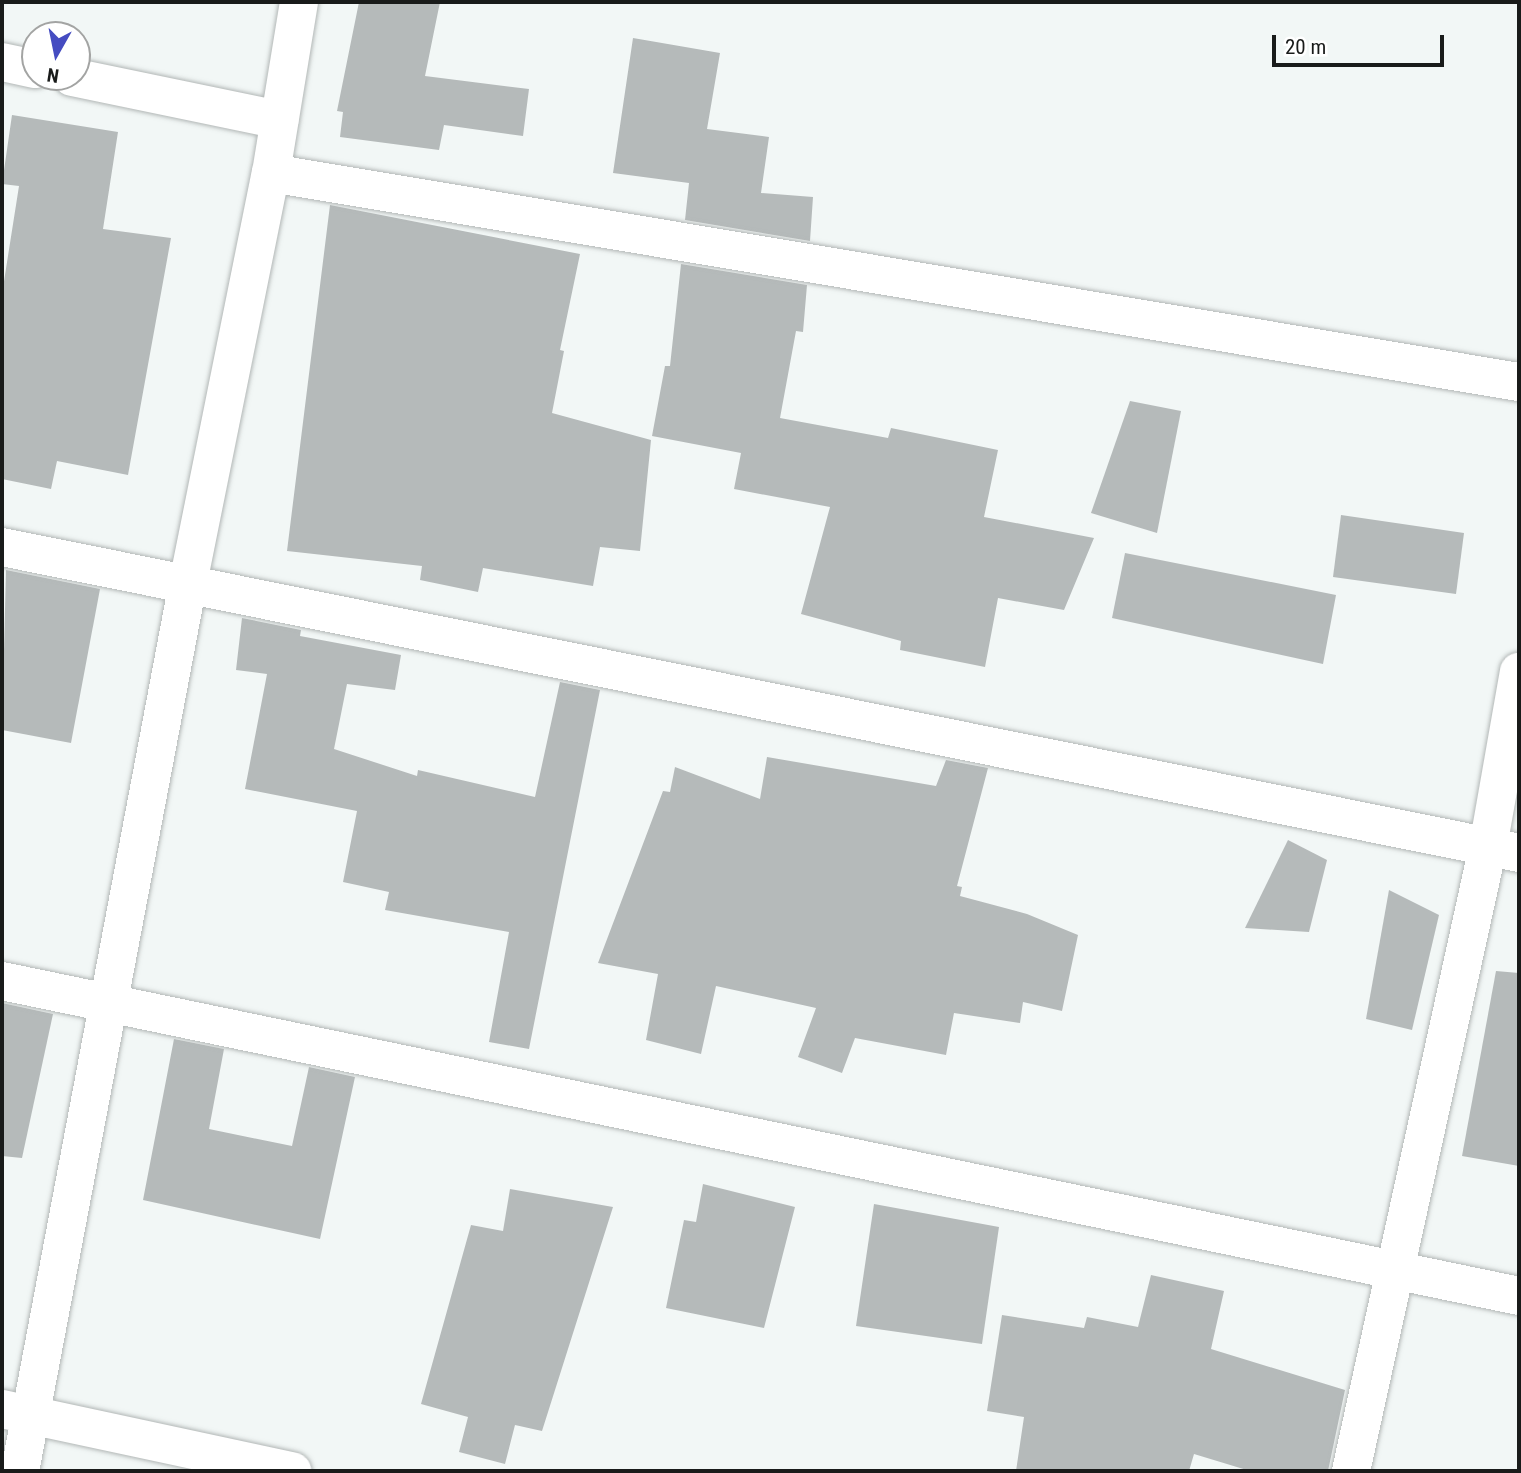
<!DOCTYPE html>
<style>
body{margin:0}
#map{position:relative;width:1521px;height:1473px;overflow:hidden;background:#f2f7f6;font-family:"Roboto Condensed",sans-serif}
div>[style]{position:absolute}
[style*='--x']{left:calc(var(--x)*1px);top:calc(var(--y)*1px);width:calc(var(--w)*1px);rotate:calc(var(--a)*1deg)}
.building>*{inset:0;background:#b5baba}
.roads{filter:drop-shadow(0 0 2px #b2b7b6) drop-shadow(0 0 2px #b2b7b6)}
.street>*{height:38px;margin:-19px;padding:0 19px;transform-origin:19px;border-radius:19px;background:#fff}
.secondary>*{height:38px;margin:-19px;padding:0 19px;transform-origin:19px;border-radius:19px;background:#fff}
span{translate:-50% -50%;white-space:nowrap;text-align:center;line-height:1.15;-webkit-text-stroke:7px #fff;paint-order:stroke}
.frame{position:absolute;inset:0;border:4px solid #191b1a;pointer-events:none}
.north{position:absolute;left:21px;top:21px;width:70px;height:70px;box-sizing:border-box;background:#fff;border:2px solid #a3a4a3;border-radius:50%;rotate:189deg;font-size:19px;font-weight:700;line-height:28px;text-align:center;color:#191b1a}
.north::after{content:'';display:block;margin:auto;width:24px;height:32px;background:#454cc1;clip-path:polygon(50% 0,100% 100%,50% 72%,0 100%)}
.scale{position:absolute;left:1272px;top:35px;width:172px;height:32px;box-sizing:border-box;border:4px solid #191b1a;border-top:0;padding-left:9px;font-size:21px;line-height:24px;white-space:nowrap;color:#191b1a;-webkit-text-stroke:5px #fff;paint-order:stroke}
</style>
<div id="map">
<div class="building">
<div style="clip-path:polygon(359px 2px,440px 2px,425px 76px,529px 89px,523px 136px,444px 125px,439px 150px,340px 137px,343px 112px,337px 111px)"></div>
<div style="clip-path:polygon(633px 38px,720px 53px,707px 129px,769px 137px,761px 193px,813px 197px,810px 241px,685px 220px,689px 183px,613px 173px)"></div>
<div style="clip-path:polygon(12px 115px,118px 132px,103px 229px,171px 238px,128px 475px,57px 461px,51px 489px,2px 479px,2px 294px,19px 186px,2px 184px)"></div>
<div style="clip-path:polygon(330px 205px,580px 254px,560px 350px,564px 351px,552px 413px,651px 440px,640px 551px,600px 547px,593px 586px,483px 568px,478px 592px,420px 580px,422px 566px,287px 551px)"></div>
<div style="clip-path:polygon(681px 264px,807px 285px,803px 332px,796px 331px,780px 418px,888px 438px,891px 428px,998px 450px,984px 517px,1094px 538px,1064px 610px,998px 598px,985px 667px,900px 650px,901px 641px,801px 614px,830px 507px,734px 489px,741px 453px,652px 436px,665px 366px,670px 366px)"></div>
<div style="clip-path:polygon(1130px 401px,1181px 411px,1157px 533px,1091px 513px)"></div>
<div style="clip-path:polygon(1341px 515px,1464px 533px,1456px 594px,1333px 577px)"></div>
<div style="clip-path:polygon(1125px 553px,1336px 595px,1323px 664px,1112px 618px)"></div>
<div style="clip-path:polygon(6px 570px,100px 589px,71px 743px,2px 730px)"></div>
<div style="clip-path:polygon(242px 618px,301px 630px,300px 636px,401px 655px,395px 690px,347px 684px,334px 749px,417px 776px,418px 770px,535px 797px,560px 682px,600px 690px,529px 1049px,489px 1042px,509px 932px,385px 910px,389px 892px,343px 882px,357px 811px,245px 789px,267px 674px,236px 670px)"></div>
<div style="clip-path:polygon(767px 757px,936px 786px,946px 760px,988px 768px,957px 886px,962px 887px,960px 896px,1027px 914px,1078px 935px,1062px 1011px,1023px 1002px,1020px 1023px,954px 1013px,946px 1055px,855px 1038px,842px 1073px,798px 1057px,816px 1008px,716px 986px,701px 1054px,646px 1040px,658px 974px,598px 963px,663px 791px,670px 792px,675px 767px,760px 799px)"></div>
<div style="clip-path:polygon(1288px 840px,1327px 860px,1309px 932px,1245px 928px)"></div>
<div style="clip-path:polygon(1389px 890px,1439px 915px,1412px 1030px,1366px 1019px)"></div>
<div style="clip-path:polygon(1496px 971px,1519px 973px,1519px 1166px,1462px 1156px)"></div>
<div style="clip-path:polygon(2px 1003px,53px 1014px,22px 1158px,2px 1156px)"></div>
<div style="clip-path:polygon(174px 1039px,224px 1049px,209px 1129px,292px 1146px,309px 1067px,355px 1077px,320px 1239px,143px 1200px)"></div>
<div style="clip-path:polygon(703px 1184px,795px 1207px,764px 1328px,666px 1308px,684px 1220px,696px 1222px)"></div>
<div style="clip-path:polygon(510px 1189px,613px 1207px,542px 1431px,515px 1425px,505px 1464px,459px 1452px,468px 1417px,421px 1404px,471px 1225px,503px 1231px)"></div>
<div style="clip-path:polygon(874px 1204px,999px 1227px,982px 1344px,856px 1326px)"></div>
<div style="clip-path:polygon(1151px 1275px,1224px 1291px,1211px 1349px,1345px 1390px,1328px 1471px,1250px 1471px,1194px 1454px,1189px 1471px,1016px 1471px,1024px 1417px,987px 1411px,1002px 1315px,1084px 1328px,1087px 1317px,1138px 1327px)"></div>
</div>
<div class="roads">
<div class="street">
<div style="--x:2;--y:62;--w:34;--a:12"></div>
<div style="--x:72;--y:77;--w:212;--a:11.7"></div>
<div style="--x:271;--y:173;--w:1265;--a:9.51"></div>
<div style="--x:2;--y:547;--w:1548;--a:11.4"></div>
<div style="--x:2;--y:981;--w:1549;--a:11.73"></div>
<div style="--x:2;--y:1409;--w:297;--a:12.1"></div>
<div style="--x:1351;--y:1471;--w:639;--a:-77.62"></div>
<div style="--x:1488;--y:847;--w:178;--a:-80"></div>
</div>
<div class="secondary">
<div style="--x:20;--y:1471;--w:899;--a:-79.29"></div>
<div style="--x:187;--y:588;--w:423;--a:-78.6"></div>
<div style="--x:271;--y:173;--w:173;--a:-80.7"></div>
</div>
</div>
<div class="frame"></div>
<div class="north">N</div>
<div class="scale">20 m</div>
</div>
